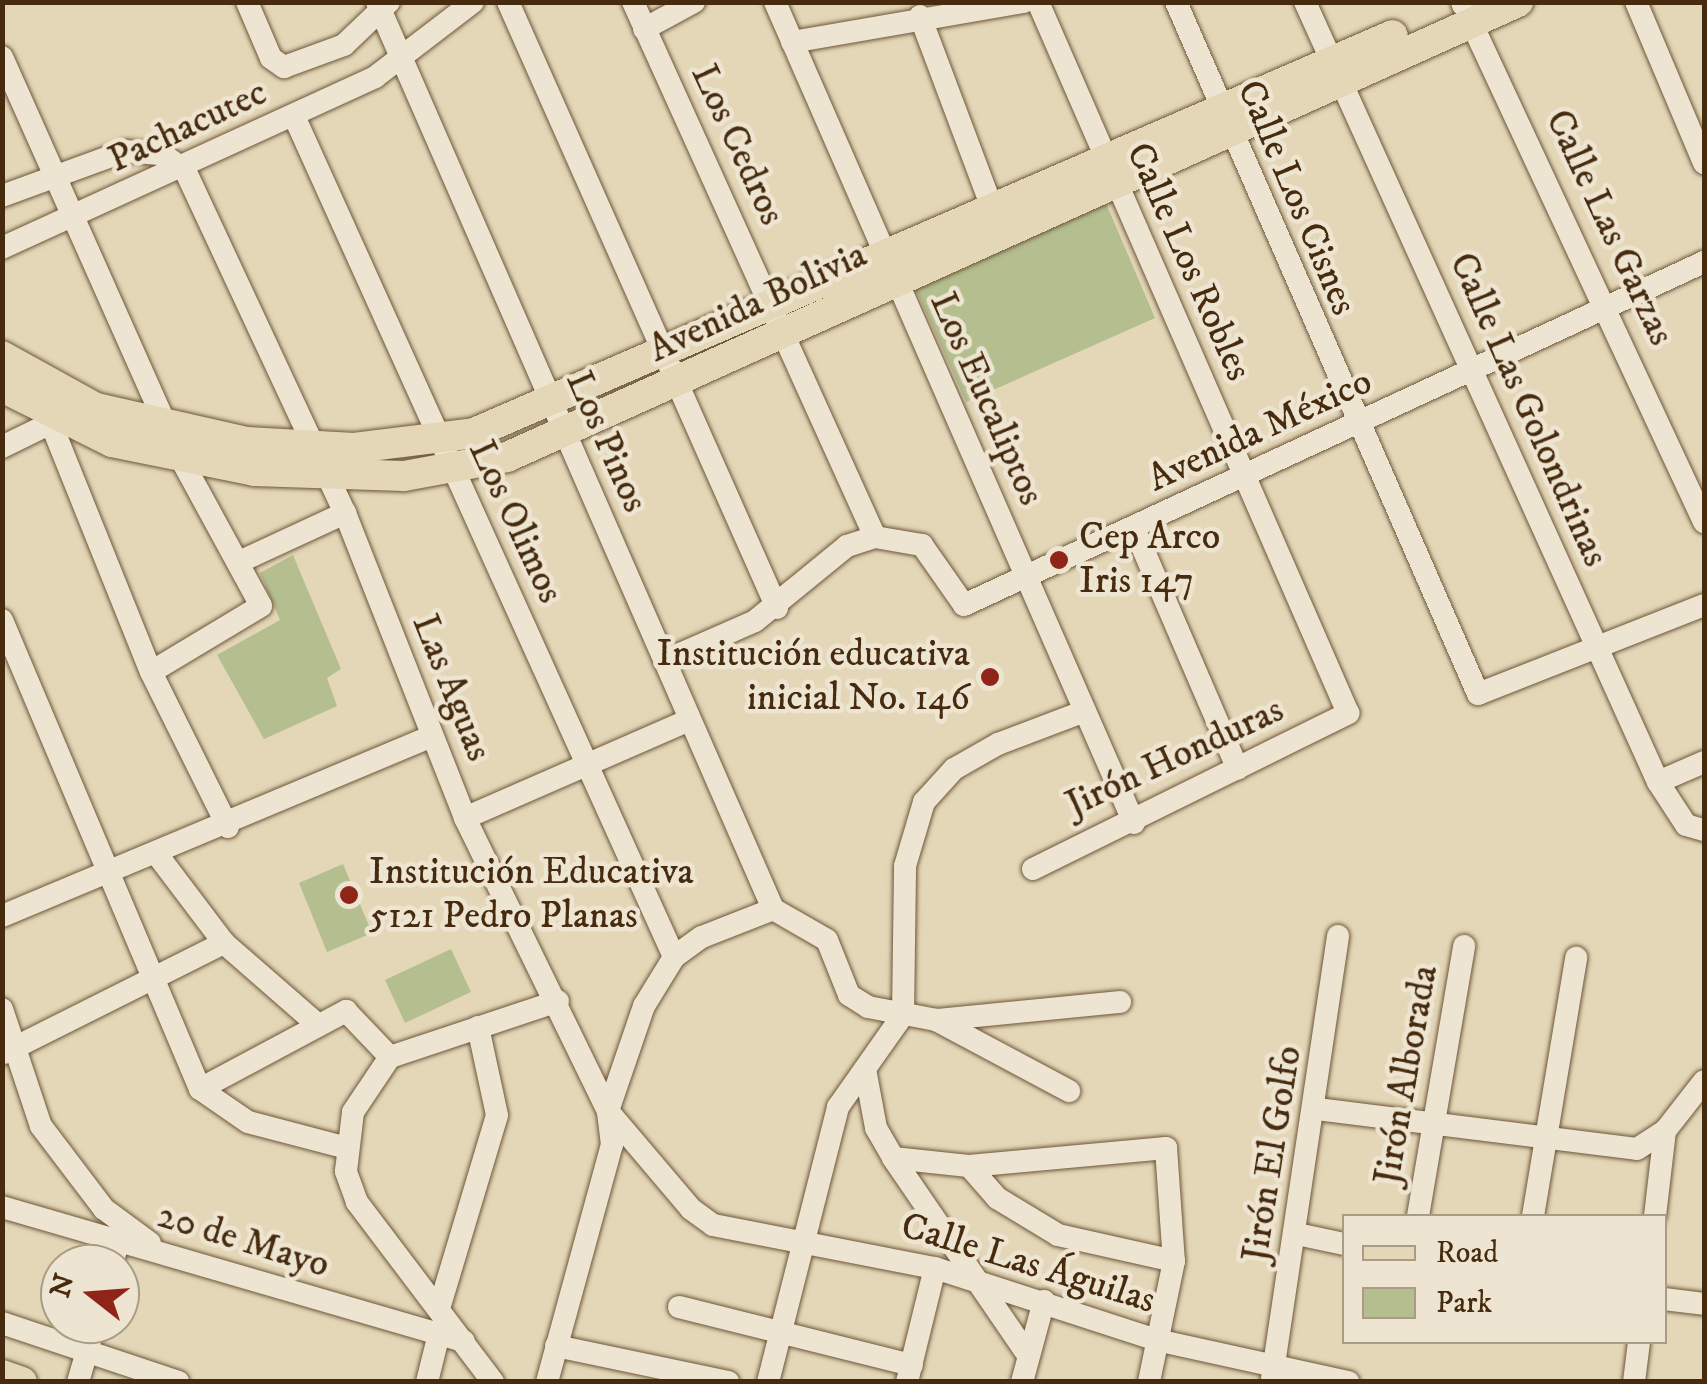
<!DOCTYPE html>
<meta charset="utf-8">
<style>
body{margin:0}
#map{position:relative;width:1707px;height:1384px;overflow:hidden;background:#e4d7b8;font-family:"IM FELL DW Pica",serif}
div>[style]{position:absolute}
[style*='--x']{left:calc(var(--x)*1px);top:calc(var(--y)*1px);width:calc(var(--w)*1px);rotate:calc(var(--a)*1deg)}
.green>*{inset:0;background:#b4be8f}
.roads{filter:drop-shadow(0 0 2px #6e5639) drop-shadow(0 0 2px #6e5639)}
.minor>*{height:22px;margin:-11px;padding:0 11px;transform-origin:11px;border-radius:11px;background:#ede5d1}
.major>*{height:30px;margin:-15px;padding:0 15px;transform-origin:15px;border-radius:15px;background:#e4d7b8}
.dots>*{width:28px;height:28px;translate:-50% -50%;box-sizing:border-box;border:5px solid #ede5d1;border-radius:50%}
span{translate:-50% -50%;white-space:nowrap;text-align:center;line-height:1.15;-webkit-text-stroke:9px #ede5d1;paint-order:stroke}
.street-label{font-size:38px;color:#462b0f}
.poi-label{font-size:38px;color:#462b0f}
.left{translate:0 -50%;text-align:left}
.right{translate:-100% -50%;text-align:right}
.frame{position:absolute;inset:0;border:5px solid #462b0f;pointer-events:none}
.legend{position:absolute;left:1342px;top:1214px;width:325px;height:130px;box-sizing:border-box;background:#ede5d1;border:2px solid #aa9b83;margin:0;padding:12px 18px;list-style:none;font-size:30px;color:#462b0f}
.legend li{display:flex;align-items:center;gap:20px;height:50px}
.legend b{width:50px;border:2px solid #aa9b83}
.north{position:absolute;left:40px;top:1244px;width:100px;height:100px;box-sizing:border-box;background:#ede5d1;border:2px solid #aa9b83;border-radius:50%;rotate:287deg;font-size:28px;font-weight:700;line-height:40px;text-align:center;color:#462b0f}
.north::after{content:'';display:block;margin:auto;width:35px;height:45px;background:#8f2418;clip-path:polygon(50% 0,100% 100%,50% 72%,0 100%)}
</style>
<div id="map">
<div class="green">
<div style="clip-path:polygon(1105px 201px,1155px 318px,966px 402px,916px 290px)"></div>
<div style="clip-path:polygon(293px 555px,341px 669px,327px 678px,337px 706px,264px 739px,217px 655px,280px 620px,260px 573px)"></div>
<div style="clip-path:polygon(343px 864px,372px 933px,327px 952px,299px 883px)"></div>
<div style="clip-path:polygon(451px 949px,471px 992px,405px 1023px,385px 980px)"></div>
</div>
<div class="roads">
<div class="minor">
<div style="--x:247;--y:2;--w:61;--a:66.8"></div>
<div style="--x:271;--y:58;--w:16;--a:35"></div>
<div style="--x:284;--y:67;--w:64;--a:-20.1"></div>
<div style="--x:344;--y:45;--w:62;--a:-43.7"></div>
<div style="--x:377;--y:2;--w:990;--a:66.41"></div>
<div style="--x:508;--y:2;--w:663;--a:66.06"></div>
<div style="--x:633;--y:2;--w:587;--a:65.66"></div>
<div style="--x:775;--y:2;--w:896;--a:66.38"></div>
<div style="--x:1176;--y:2;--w:755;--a:66.42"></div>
<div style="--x:1478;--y:694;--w:243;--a:-21.5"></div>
<div style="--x:1305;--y:2;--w:856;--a:65.65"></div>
<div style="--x:1658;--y:782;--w:51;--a:56.9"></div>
<div style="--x:1686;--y:825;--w:19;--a:16"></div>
<div style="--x:1462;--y:2;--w:3;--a:72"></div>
<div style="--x:1636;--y:2;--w:175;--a:67.1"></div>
<div style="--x:920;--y:16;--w:221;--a:69.4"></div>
<div style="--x:1471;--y:22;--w:552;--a:65.01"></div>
<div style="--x:644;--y:29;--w:57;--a:-28.4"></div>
<div style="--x:792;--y:42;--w:235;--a:-9.8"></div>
<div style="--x:2;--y:57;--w:440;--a:66"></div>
<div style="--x:181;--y:459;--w:167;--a:61.4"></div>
<div style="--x:261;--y:606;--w:128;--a:149"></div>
<div style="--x:294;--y:116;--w:923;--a:65.68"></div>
<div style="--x:2;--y:196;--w:131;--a:-20.1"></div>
<div style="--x:125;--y:151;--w:37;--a:5"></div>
<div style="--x:162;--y:154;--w:28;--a:35"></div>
<div style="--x:185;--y:170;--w:378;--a:65"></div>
<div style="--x:345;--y:513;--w:328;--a:68.5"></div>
<div style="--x:465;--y:818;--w:326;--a:64"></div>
<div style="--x:608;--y:1111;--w:128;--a:49.7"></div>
<div style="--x:691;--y:1209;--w:27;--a:36"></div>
<div style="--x:713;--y:1225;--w:226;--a:11"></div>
<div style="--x:935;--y:1268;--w:233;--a:18"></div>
<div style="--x:1157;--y:1340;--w:196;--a:12.4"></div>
<div style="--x:2;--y:248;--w:410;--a:-24.6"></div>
<div style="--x:375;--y:77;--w:123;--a:-37.4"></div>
<div style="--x:48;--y:416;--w:276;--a:68.1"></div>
<div style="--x:151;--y:672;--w:173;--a:63.6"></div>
<div style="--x:2;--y:447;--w:48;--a:-26"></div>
<div style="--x:1134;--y:528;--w:262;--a:66.7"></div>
<div style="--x:239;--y:562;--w:117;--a:-24.8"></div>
<div style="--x:2;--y:620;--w:509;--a:67.11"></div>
<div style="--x:200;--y:1089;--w:58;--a:34.5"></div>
<div style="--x:248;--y:1122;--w:102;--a:14.7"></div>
<div style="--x:664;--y:661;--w:99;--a:-23.7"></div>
<div style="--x:755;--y:621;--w:119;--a:-39.2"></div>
<div style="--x:847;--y:546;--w:29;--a:-18"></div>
<div style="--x:875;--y:537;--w:48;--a:9.7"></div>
<div style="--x:922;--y:545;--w:73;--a:55"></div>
<div style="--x:964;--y:605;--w:816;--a:-24.87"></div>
<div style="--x:1658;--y:782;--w:50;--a:-23.5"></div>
<div style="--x:465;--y:818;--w:244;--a:-23.6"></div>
<div style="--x:159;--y:857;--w:108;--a:52.9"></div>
<div style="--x:224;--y:943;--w:125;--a:41.1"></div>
<div style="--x:1033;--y:869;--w:352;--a:-26.3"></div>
<div style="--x:1348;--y:713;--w:776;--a:-113.56"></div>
<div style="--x:2;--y:916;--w:464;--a:-22.7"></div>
<div style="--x:2;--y:1009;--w:123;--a:71.6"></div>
<div style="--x:41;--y:1126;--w:104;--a:52.8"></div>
<div style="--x:104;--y:1209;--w:57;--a:36.5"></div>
<div style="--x:936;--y:1020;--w:185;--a:-5.6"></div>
<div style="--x:4;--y:1053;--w:246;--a:-26.6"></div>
<div style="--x:865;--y:1069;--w:60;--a:79.4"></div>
<div style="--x:876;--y:1128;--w:34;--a:60"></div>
<div style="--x:893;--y:1158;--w:239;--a:55.6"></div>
<div style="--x:200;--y:1089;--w:166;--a:-28.1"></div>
<div style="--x:346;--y:1011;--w:64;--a:46.3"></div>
<div style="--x:1317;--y:1109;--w:322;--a:7.1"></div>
<div style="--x:1637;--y:1149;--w:33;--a:-33"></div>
<div style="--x:1665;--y:1131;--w:63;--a:-52"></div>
<div style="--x:893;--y:1158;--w:76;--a:6"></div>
<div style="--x:969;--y:1166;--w:198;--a:-5.2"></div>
<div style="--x:1166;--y:1148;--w:113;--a:86"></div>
<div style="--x:1174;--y:1261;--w:124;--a:101.7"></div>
<div style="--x:969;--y:1166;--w:43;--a:48.8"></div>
<div style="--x:997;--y:1198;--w:71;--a:31.2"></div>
<div style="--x:1058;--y:1235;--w:119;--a:12.6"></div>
<div style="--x:2;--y:1207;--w:481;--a:16.2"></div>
<div style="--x:1418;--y:1216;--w:274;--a:-80.3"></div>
<div style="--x:1533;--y:1216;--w:262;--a:-80.5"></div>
<div style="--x:1655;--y:1216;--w:86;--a:-83.3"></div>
<div style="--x:1297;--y:1234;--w:48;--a:12"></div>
<div style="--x:112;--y:1264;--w:26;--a:-74"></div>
<div style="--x:1664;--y:1299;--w:40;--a:7.1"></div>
<div style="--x:441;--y:1302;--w:195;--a:-73.3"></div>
<div style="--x:497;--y:1115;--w:90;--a:-102.2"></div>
<div style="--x:679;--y:1307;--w:240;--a:14"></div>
<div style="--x:2;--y:1323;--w:186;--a:18.5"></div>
<div style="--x:556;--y:1346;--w:176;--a:11.8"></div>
<div style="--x:1272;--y:1378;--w:447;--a:-81.5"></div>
<div style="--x:78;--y:1382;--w:60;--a:-73.7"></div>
<div style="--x:427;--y:1382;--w:49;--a:-76"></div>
<div style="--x:493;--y:1382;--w:226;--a:-127.1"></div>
<div style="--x:357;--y:1202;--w:33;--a:-110"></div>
<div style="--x:346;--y:1171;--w:59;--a:-83.2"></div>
<div style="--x:353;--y:1112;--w:66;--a:-56.1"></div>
<div style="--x:390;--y:1057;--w:177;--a:-18.4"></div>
<div style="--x:547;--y:1382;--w:246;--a:-74.7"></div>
<div style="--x:612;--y:1145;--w:34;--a:-97"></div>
<div style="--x:608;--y:1111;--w:111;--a:-71.1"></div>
<div style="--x:644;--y:1006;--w:57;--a:-58.5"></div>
<div style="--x:674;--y:957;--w:34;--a:-36"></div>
<div style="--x:702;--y:937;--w:76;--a:-21.5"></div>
<div style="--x:773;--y:909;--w:62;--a:29.9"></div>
<div style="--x:827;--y:940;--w:59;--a:68.2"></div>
<div style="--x:849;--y:995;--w:22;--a:32"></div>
<div style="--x:868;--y:1007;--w:69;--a:10.8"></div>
<div style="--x:936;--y:1020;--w:151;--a:28.1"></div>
<div style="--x:768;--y:1382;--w:284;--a:-75.7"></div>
<div style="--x:838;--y:1107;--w:113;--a:-54.8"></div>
<div style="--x:903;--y:1015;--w:149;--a:-89.2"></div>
<div style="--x:905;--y:866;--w:67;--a:-73.5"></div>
<div style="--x:924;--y:802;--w:45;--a:-47.7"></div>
<div style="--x:954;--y:769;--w:51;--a:-29.6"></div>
<div style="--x:998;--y:744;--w:93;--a:-20.8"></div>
<div style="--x:907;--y:1382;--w:117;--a:-76.2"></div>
<div style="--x:1022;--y:1382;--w:84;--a:-74.8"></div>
<div style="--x:1634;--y:1382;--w:40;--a:-82.9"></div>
</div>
<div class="major">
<div style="--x:2;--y:356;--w:107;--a:29"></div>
<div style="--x:96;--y:408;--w:155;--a:12.7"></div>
<div style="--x:247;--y:442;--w:107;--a:3.2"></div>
<div style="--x:354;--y:448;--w:121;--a:-7.1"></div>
<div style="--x:474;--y:433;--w:1001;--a:-23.42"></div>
<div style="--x:2;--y:387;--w:123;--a:26.6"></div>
<div style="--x:112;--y:442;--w:145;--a:11.5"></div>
<div style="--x:254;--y:471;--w:150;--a:1.9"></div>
<div style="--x:404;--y:476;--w:105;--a:-10.5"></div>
<div style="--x:507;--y:457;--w:1109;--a:-24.23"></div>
<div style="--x:2;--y:1375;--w:21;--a:19"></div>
</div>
</div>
<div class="dots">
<div style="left:1059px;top:560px;background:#8f2418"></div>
<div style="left:990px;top:677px;background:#8f2418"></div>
<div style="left:349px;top:895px;background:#8f2418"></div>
</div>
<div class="street-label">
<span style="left:188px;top:127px;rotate:-25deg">Pachacutec</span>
<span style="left:737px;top:145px;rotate:65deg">Los Cedros</span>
<span style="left:1296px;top:198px;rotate:67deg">Calle Los Cisnes</span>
<span style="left:1609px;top:228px;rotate:65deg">Calle Las Garzas</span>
<span style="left:1188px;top:262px;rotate:66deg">Calle Los Robles</span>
<span style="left:758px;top:303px;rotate:-25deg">Avenida Bolivia</span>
<span style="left:986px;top:399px;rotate:66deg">Los Eucaliptos</span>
<span style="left:1528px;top:410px;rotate:66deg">Calle Las Golondrinas</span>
<span style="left:1260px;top:431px;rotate:-25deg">Avenida México</span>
<span style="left:606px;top:442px;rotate:66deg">Los Pinos</span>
<span style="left:515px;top:522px;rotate:65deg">Los Olimos</span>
<span style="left:451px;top:688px;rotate:68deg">Las Aguas</span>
<span style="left:1175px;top:758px;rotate:-25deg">Jirón Honduras</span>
<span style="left:1407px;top:1075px;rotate:-80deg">Jirón Alborada</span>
<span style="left:1273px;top:1154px;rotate:-81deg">Jirón El Golfo</span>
<span style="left:243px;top:1241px;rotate:17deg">20 de Mayo</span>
<span style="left:1028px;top:1264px;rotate:17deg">Calle Las Águilas</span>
</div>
<div class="poi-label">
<span class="left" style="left:1079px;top:560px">Cep Arco<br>Iris 147</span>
<span class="right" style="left:970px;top:677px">Institución educativa<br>inicial No. 146</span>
<span class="left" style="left:369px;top:895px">Institución Educativa<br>5121 Pedro Planas</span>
</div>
<div class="frame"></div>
<ul class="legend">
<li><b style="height:12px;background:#e4d7b8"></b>Road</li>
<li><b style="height:28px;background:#b4be8f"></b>Park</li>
</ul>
<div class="north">N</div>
</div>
